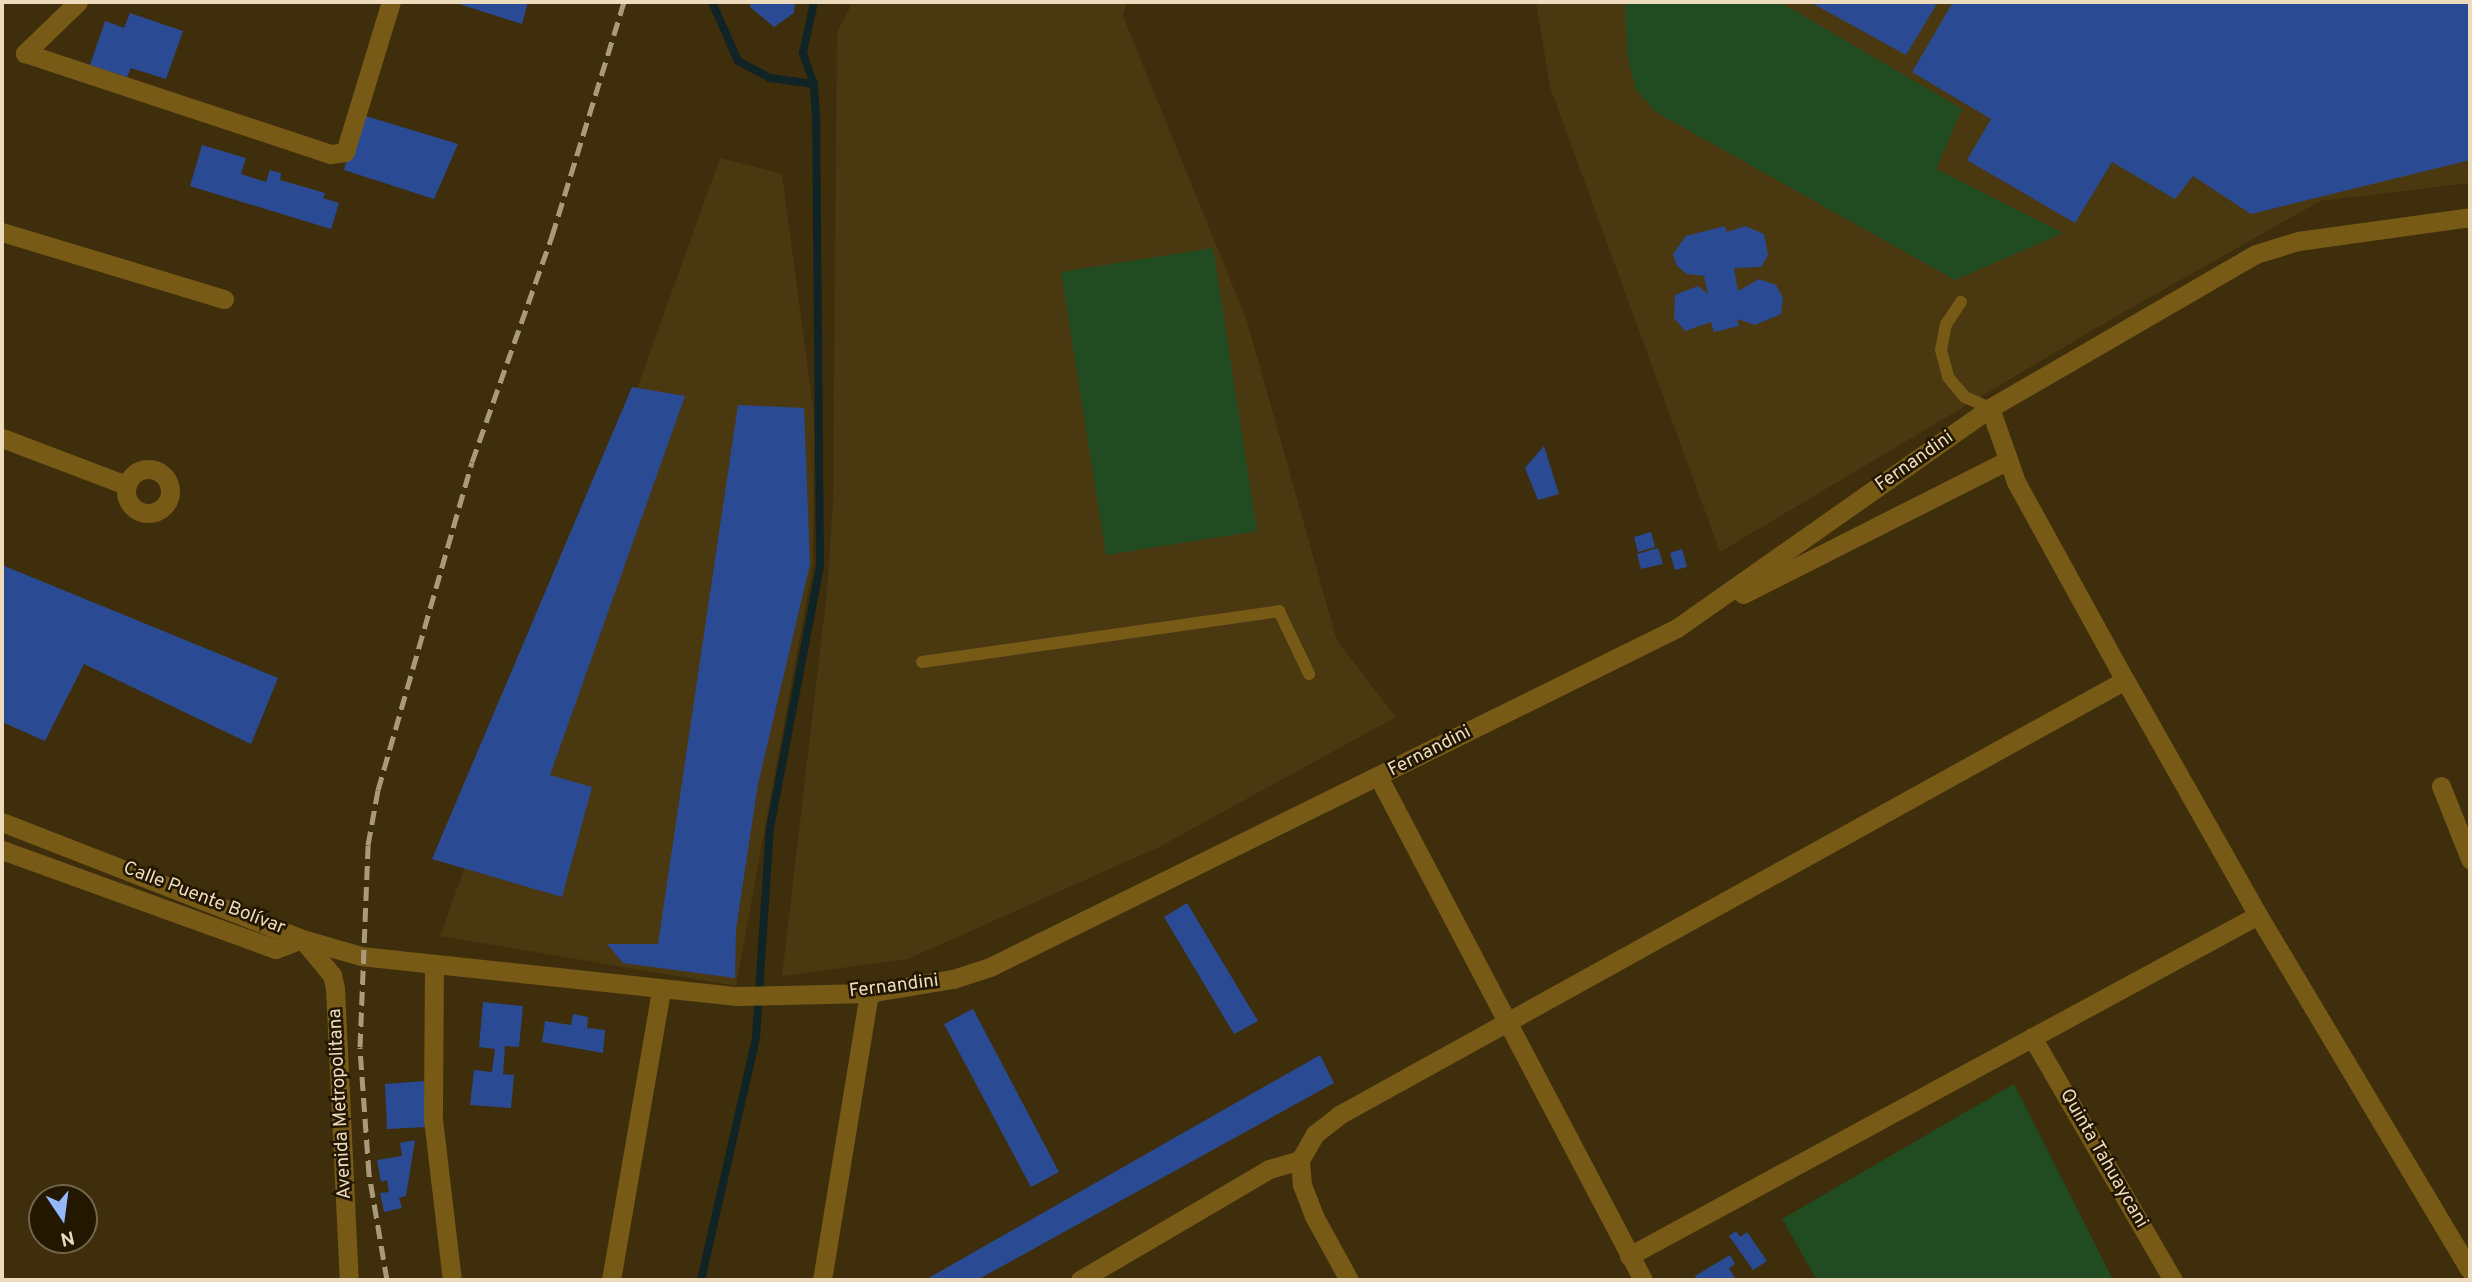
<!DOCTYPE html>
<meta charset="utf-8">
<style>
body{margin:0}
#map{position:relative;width:2472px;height:1282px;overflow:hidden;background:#3e2e0c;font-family:Overpass,sans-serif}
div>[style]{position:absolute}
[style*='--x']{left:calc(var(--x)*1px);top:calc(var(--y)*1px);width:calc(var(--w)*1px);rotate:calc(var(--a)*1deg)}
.built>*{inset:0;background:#4a3811}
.green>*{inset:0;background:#214c21}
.stream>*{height:8px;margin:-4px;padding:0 4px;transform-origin:4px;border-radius:4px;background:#102325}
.building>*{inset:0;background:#2a4b94}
.service>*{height:12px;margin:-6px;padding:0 6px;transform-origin:6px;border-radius:6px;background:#775a16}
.minor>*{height:19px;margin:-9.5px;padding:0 9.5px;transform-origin:9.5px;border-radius:9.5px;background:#775a16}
.minor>.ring{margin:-9.5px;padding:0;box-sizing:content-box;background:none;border:19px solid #775a16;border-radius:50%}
.tertiary>*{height:19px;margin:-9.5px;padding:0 9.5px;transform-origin:9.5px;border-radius:9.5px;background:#775a16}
.rail>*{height:5px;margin-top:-2.5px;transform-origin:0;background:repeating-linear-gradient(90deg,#ab9a7a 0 14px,transparent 0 21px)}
span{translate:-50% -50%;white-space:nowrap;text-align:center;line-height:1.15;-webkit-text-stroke:5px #231700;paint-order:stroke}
.street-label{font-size:19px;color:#ecdbbc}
.frame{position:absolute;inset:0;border:4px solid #ecdbbc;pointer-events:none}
.north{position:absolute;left:28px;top:1184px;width:70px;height:70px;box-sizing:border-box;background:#231700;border:2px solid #73654b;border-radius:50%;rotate:167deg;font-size:19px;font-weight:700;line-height:28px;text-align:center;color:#ecdbbc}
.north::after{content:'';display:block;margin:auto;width:24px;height:32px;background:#94b7fd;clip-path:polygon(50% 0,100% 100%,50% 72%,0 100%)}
</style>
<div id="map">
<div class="built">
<div style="clip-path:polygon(853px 2px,1127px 2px,1123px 16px,1247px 321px,1337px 641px,1396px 717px,1159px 847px,908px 959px,782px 976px,827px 591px,833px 503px,837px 32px)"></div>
<div style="clip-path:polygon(1536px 2px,2470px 2px,2470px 183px,2320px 201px,2096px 328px,1720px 552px,1550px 87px)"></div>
<div style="clip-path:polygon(720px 158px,782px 174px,814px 415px,813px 565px,736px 986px,440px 936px)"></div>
</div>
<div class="green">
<div style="clip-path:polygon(1625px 2px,1780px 2px,1962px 109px,1936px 169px,2063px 233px,1955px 280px,1656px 112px,1636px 90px,1627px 55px)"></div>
<div style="clip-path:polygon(1213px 248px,1257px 531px,1106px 555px,1061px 272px)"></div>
<div style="clip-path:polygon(2014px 1084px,2113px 1280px,1817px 1280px,1782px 1219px)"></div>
</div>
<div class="stream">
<div style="--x:712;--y:2;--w:64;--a:66.2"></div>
<div style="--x:738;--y:61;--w:36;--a:28"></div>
<div style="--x:770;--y:78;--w:44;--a:7.8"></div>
<div style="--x:701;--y:1280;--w:249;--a:-77.2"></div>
<div style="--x:756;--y:1037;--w:209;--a:-86.2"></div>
<div style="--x:770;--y:828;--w:266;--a:-79.2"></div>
<div style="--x:820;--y:567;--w:451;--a:-90.5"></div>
<div style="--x:816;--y:116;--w:32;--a:-94"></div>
<div style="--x:814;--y:84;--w:33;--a:-110"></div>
<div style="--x:803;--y:53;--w:52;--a:-77.8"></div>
</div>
<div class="building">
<div style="clip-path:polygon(453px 2px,528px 2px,522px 24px)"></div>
<div style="clip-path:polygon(751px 2px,795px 2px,794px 13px,774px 27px,750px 7px)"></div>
<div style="clip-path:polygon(1810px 2px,1938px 2px,1906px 55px)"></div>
<div style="clip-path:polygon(1953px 2px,2470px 2px,2470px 160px,2251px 214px,2193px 176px,2175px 199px,2112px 162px,2075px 223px,1967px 160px,1991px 119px,1912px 72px)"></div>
<div style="clip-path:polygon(130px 13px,183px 31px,166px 79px,131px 68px,127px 77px,90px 65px,105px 21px,124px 28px)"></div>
<div style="clip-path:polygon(359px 114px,458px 144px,434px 199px,344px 170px)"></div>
<div style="clip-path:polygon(202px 145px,246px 158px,241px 174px,266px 182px,270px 170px,281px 173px,280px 180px,325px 193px,323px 198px,339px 203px,331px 229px,190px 186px)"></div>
<div style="clip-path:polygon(1725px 226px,1727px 232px,1745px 226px,1764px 234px,1768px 255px,1761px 267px,1734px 268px,1737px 286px,1738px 291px,1759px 279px,1776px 285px,1783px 298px,1781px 314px,1755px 325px,1737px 319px,1739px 326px,1714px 332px,1711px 322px,1685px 331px,1674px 318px,1675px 295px,1698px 286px,1708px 294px,1704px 276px,1687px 274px,1677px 266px,1673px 254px,1686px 236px)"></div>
<div style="clip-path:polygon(632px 387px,685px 396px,550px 775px,592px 787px,562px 897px,432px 859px)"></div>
<div style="clip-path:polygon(738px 405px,804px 408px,810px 564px,758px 784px,736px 929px,735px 978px,623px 963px,607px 944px,658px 944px)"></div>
<div style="clip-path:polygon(1544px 446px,1559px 494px,1538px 500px,1525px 468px)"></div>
<div style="clip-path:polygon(1651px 532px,1655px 547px,1638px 552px,1634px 537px)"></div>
<div style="clip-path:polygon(1658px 548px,1663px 564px,1641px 569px,1637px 554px)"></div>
<div style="clip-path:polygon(1682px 549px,1687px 567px,1675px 570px,1670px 553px)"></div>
<div style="clip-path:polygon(2px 565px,278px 678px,251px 744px,84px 664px,45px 741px,2px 722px)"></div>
<div style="clip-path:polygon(1187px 903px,1258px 1021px,1234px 1034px,1164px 917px)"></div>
<div style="clip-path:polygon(483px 1002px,523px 1006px,519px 1047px,505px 1046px,503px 1074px,514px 1075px,511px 1108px,470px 1105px,474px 1070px,492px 1072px,495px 1049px,479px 1047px)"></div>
<div style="clip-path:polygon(973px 1009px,1059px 1172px,1031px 1187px,944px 1024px)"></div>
<div style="clip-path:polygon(573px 1014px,588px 1017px,587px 1028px,605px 1030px,603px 1053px,542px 1042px,545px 1021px,571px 1025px)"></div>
<div style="clip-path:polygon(1320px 1055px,1334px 1083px,977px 1280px,925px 1280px)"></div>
<div style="clip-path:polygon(424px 1081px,427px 1127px,387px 1129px,385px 1084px)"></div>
<div style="clip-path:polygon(415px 1140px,406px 1196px,399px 1198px,402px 1208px,384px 1212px,380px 1193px,389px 1192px,387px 1180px,381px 1182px,377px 1160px,402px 1156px,400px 1143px)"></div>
<div style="clip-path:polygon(1736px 1231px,1740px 1237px,1747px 1232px,1767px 1261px,1753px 1270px,1729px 1236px)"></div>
<div style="clip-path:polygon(1730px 1255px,1735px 1264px,1729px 1268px,1736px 1280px,1697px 1280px,1695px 1276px)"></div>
</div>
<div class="service">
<div style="--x:1961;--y:302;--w:27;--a:124"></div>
<div style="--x:1946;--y:324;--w:26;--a:101"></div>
<div style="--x:1941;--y:350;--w:28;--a:75"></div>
<div style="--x:1948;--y:377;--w:26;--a:50"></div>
<div style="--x:1965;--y:397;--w:27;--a:24"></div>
<div style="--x:922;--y:662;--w:361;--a:-8.1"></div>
<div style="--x:1279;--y:611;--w:70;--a:64.5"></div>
</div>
<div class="minor">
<div style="--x:78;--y:2;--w:74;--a:136.1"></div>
<div style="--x:25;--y:53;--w:322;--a:18.3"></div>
<div style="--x:331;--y:154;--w:14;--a:-8"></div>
<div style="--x:345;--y:152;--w:157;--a:-73"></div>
<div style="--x:2;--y:232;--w:232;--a:16.8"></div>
<div style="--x:1990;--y:408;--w:78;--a:70.6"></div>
<div style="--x:2016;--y:482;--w:226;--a:61.2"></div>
<div style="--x:2125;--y:680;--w:270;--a:60.5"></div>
<div style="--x:2258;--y:915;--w:413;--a:59.2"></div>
<div style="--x:2;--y:438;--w:133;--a:20.8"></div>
<div class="ring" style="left:126px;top:469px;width:25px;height:25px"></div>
<div style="--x:1379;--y:778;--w:567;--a:62.26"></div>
<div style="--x:2441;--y:786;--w:79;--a:68.3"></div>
<div style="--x:434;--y:965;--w:154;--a:90.4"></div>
<div style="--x:433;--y:1119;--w:162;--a:83.3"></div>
<div style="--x:2032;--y:1037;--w:281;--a:59.9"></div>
<div style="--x:1629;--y:1256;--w:715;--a:-28.46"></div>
<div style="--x:611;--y:1280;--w:293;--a:-80.2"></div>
<div style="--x:822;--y:1280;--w:291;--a:-80.7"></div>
<div style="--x:1080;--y:1280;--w:219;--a:-30.4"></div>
<div style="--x:1269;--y:1169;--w:32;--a:-16"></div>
<div style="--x:1349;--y:1280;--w:73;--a:-118.7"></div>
<div style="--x:1314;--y:1216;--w:33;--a:-111"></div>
<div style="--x:1302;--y:1185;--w:25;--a:-95"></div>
<div style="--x:1300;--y:1160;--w:30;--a:-60"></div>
<div style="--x:1315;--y:1134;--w:31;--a:-38"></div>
<div style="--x:1339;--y:1115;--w:898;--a:-28.96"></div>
</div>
<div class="tertiary">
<div style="--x:1743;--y:594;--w:295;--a:-26.8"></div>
<div style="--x:2;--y:822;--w:322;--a:21.3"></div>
<div style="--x:302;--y:939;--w:61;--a:16.1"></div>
<div style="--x:361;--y:956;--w:378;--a:6.1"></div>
<div style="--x:737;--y:996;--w:132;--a:-1.3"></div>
<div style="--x:869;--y:993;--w:85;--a:-9.5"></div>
<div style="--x:953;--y:979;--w:39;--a:-18"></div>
<div style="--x:990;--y:967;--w:766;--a:-26.26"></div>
<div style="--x:1677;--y:628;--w:383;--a:-35.1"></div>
<div style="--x:1990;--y:408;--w:307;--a:-30.1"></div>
<div style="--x:2256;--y:254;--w:44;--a:-17.2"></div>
<div style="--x:2298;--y:241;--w:174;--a:-7.9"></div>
<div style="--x:2;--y:850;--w:291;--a:19.9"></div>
<div style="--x:276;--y:949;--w:28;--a:-21"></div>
<div style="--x:302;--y:939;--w:47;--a:50.2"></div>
<div style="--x:332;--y:975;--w:13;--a:77"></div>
<div style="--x:335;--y:988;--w:292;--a:87.3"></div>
</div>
<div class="rail">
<div style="--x:387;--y:1280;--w:108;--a:-99.6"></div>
<div style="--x:369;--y:1174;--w:127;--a:-94.1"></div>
<div style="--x:360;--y:1047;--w:202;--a:-87.7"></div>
<div style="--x:368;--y:845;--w:56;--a:-79.7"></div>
<div style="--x:378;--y:790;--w:341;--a:-74"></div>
<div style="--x:472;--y:462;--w:240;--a:-70.5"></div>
<div style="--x:552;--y:236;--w:245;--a:-72.9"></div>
</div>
<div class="street-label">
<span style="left:1915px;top:462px;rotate:-35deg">Fernandini</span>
<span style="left:1430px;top:752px;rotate:-27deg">Fernandini</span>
<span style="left:204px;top:899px;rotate:21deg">Calle Puente Bolívar</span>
<span style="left:894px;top:987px;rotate:-7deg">Fernandini</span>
<span style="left:341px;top:1104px;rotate:-93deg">Avenida Metropolitana</span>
<span style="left:2103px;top:1159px;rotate:60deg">Quinta Tahuaycani</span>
</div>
<div class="frame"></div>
<div class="north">N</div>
</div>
